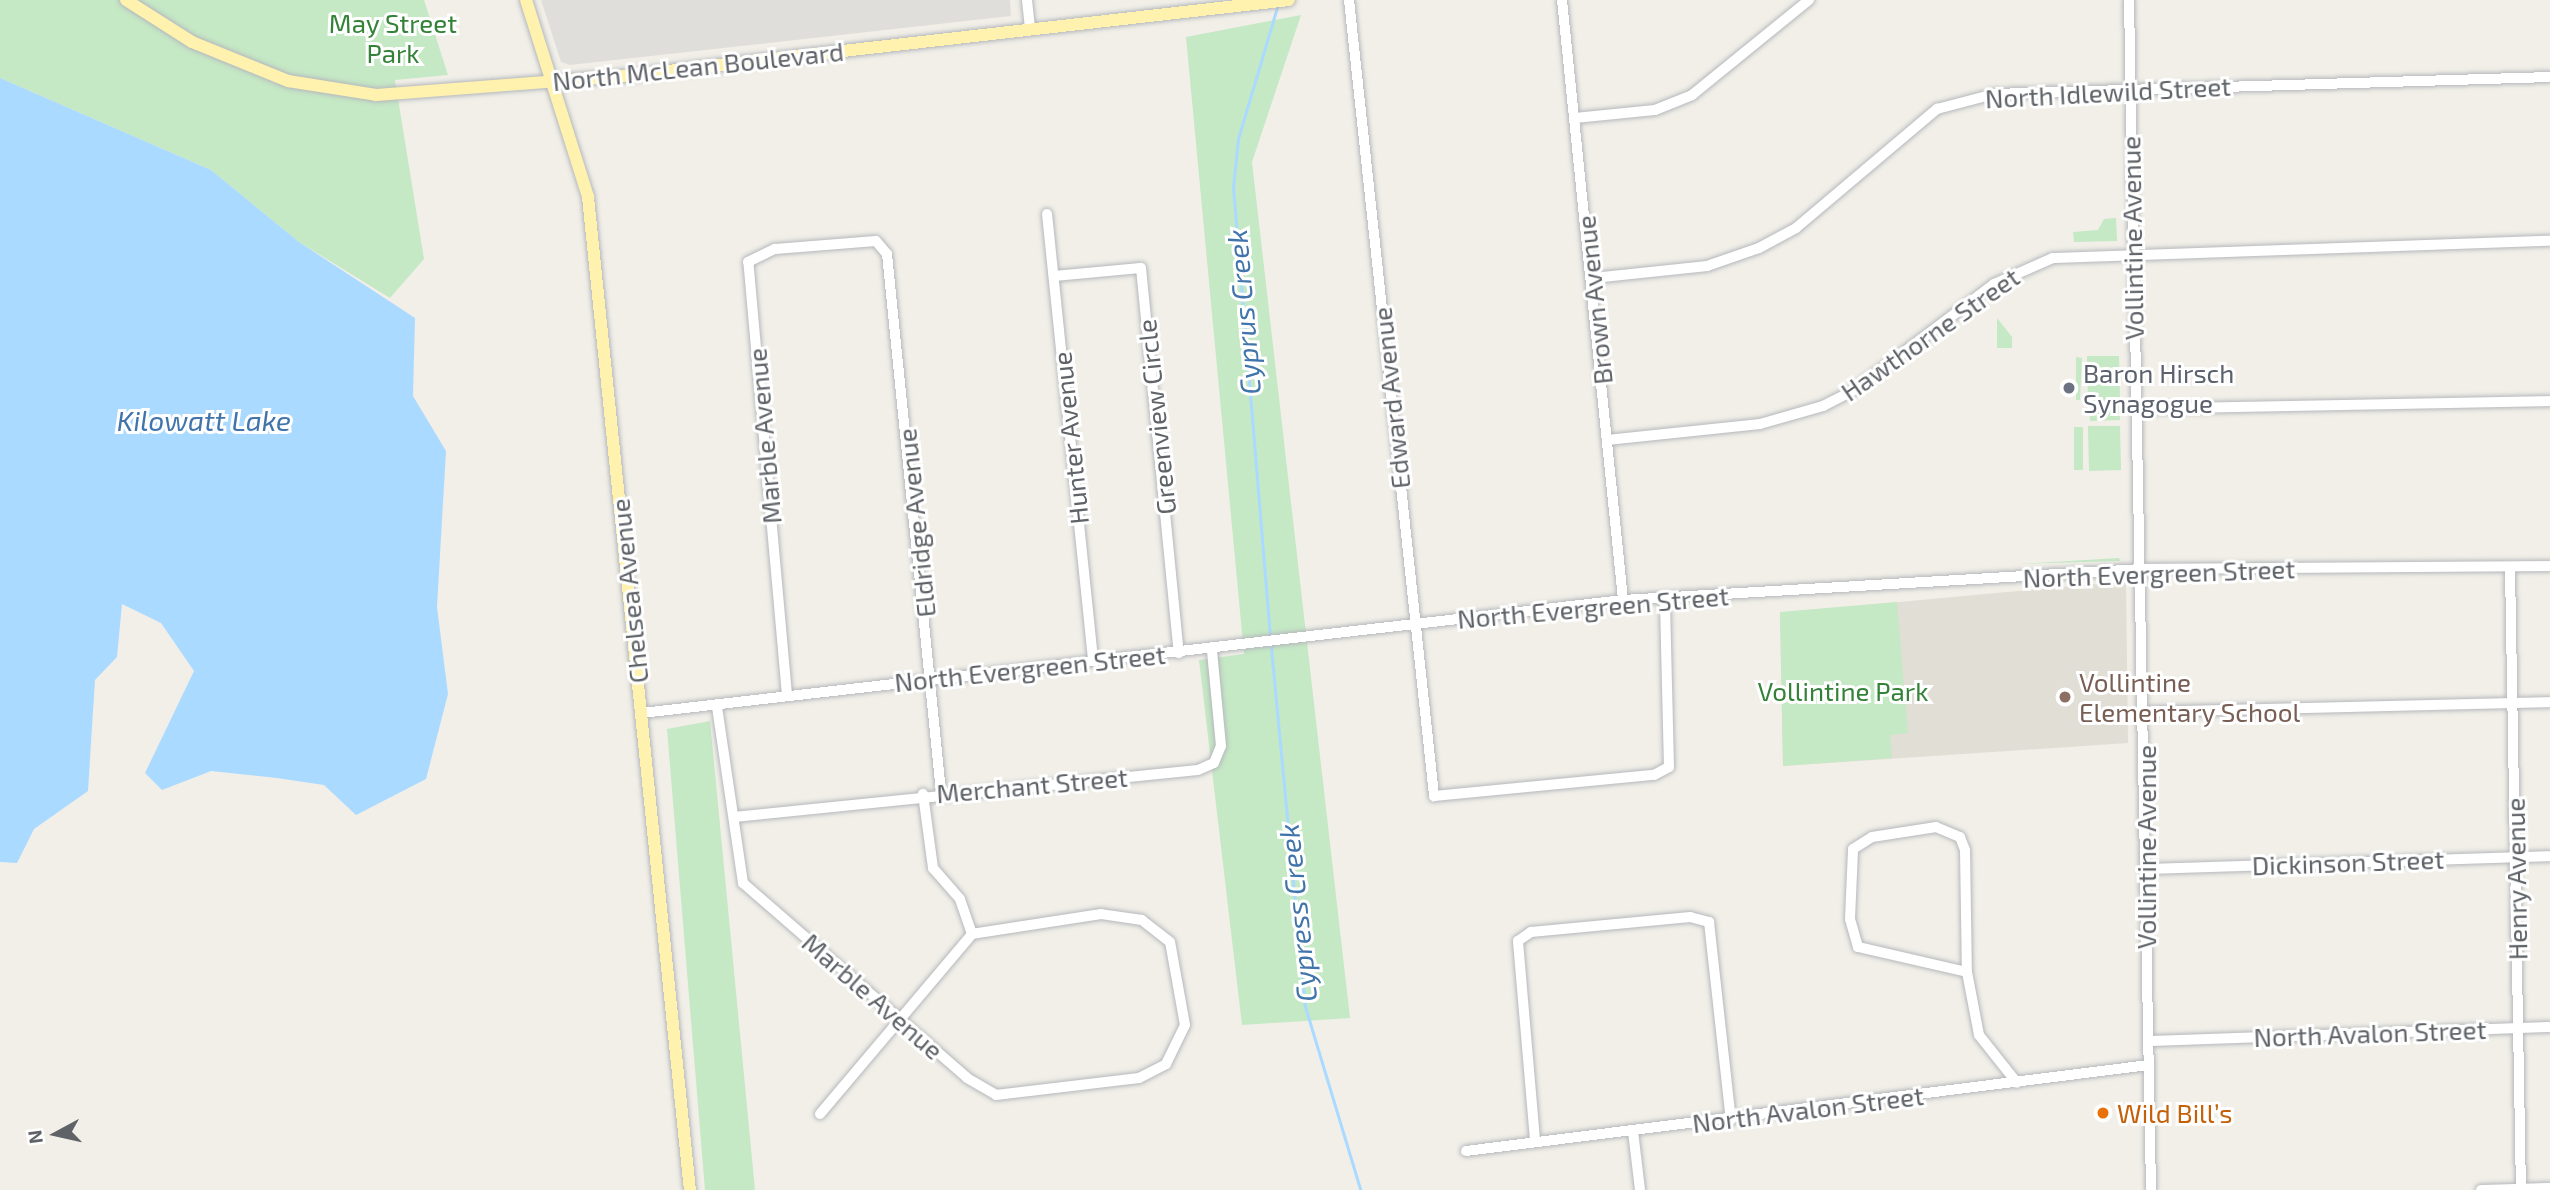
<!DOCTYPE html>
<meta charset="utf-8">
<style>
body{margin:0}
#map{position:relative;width:2550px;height:1190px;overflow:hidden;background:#f1efe8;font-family:"Exo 2",sans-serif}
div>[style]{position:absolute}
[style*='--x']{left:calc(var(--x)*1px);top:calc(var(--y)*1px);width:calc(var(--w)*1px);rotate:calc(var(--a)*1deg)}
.industrial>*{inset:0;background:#e0deda}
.education>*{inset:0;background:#e1ded6}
.green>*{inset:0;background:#c5e8c5}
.water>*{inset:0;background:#aadaff}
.stream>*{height:2.5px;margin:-1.25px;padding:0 1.25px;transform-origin:1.25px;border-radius:1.25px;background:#aadaff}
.roads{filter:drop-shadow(0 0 2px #b5b8bc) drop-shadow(0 0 2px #b5b8bc)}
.minor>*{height:10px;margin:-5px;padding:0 5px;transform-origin:5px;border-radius:5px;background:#fff}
.major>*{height:12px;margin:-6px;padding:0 6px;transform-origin:6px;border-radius:6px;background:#fff2af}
.dots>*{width:19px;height:19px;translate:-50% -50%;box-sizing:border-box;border:4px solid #fff;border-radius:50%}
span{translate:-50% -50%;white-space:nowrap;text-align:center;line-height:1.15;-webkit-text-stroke:6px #fff;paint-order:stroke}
.park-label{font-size:26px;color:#348238}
.street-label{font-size:26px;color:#5f6368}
.worship-label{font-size:26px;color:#5b616d}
.left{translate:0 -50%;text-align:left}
.education-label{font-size:26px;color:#785e54}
.food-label{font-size:26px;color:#c56008}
.water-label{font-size:28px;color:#4174aa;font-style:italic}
.north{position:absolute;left:21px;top:1099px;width:70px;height:70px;-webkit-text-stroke:5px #fff;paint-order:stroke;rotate:262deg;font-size:19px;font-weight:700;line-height:28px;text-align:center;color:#5f6368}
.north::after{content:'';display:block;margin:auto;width:24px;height:32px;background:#5f6368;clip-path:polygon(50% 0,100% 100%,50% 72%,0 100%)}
</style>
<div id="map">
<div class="industrial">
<div style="clip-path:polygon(541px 0,1010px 0,1011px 16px,570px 65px,561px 62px)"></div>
</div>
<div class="education">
<div style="clip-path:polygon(2126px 581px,2128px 743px,1783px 766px,1780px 613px)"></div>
</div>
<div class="green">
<div style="clip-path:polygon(0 0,424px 0,448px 75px,395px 80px,424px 259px,390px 298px,299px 242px,211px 170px,0 78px)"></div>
<div style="clip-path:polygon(1301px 15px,1252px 162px,1350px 1018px,1242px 1025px,1199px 660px,1244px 654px,1186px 37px)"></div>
<div style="clip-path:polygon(2116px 218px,2117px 241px,2074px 242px,2073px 232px,2098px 230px,2104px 219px)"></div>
<div style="clip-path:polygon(1997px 318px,2012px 337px,2012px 348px,1997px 348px)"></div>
<div style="clip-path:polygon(2087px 356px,2119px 356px,2120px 400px,2088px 401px)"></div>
<div style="clip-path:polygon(2076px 357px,2082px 358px,2080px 400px,2076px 400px)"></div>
<div style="clip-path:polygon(2089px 406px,2119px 406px,2120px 420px,2090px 421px)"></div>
<div style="clip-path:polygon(2088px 426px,2120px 426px,2121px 470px,2089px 471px)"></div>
<div style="clip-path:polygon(2074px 427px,2083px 427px,2083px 470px,2074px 470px)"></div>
<div style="clip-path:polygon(2119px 558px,2120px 561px,2019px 564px)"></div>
<div style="clip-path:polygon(1897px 602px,1908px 733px,1890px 735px,1892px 758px,1783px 766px,1780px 612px)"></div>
<div style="clip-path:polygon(710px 721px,755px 1190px,705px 1190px,667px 729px)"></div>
</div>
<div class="water">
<div style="clip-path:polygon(0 78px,211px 170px,299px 242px,415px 318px,413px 396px,446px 451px,437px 607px,448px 694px,426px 779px,356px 815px,324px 785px,277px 778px,211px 771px,162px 790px,145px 773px,194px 671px,161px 623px,122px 604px,117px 657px,95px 680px,88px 791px,34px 829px,17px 863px,0 862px)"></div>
</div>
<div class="stream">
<div style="--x:1270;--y:637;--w:451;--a:-94.7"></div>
<div style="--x:1233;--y:188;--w:49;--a:-84.2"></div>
<div style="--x:1238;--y:139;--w:138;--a:-73.5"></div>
<div style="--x:1271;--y:643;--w:364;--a:84.6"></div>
<div style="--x:1305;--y:1005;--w:193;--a:73.2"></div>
</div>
<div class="roads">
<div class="minor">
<div style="--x:1027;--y:0;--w:29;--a:84"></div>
<div style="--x:1349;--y:0;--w:801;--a:83.9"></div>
<div style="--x:1434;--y:796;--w:221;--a:-5.5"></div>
<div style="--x:1654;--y:775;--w:17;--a:-28"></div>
<div style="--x:1669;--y:767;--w:169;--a:-91.4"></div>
<div style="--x:1562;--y:0;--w:603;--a:84.19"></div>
<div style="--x:2129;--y:0;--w:1190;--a:88.94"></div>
<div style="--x:1575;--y:118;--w:80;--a:-5.7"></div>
<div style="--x:1655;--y:110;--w:40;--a:-22"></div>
<div style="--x:1692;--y:95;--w:151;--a:-39.1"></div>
<div style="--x:1047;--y:214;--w:449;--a:84.1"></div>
<div style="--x:1054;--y:276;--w:87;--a:-5.3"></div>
<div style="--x:1141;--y:268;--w:387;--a:84.4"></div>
<div style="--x:1593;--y:278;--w:115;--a:-6"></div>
<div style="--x:1707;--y:266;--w:55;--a:-19.1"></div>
<div style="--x:1759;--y:248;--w:42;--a:-28.4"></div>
<div style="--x:1796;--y:228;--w:185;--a:-40.2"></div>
<div style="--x:1937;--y:109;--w:59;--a:-14.7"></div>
<div style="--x:1994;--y:94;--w:556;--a:-1.75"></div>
<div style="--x:2135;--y:409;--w:415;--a:-1.1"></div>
<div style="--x:1607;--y:440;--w:154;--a:-6"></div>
<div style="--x:1760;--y:424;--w:66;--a:-15.9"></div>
<div style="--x:1823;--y:406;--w:35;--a:-27"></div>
<div style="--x:1854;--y:390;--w:176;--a:-37.1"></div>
<div style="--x:1994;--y:284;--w:64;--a:-23.8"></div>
<div style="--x:2053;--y:258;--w:497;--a:-2"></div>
<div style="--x:2510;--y:568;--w:622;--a:88.99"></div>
<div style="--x:787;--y:695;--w:435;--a:-95.1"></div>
<div style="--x:748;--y:262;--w:30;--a:-26"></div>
<div style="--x:775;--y:249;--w:101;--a:-4.5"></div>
<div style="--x:876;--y:241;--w:17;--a:50"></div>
<div style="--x:887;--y:254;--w:541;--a:84.27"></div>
<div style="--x:717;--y:707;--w:178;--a:81.6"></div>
<div style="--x:743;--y:883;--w:297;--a:41"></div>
<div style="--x:967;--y:1078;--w:34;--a:30"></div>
<div style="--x:996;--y:1095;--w:144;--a:-6.8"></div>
<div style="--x:1139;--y:1078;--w:30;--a:-27"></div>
<div style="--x:1166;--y:1064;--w:43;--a:-64"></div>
<div style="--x:1185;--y:1025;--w:84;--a:-100.2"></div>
<div style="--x:1170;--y:942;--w:36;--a:-142"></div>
<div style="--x:1142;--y:920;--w:41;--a:-171.7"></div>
<div style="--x:1101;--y:914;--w:131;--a:171.2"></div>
<div style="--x:2146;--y:712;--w:404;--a:-1.4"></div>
<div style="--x:642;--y:713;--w:987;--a:-6.57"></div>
<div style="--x:1623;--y:600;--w:519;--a:-3.42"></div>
<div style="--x:2141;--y:569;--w:409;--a:-0.4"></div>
<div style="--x:734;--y:817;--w:466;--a:-5.8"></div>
<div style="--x:1198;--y:770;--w:17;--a:-24"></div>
<div style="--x:1214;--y:763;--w:18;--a:-68"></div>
<div style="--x:1221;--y:746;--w:96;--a:-95.4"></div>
<div style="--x:1936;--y:827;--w:26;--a:23"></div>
<div style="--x:1960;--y:837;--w:14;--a:69"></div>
<div style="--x:1965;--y:850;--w:122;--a:89.1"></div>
<div style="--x:1967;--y:972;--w:112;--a:-167.1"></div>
<div style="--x:1858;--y:947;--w:29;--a:-106"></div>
<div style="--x:1850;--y:919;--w:70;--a:-87.5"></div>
<div style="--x:1853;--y:849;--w:22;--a:-32"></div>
<div style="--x:1872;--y:837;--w:65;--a:-8.9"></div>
<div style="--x:2145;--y:869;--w:405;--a:-1.8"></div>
<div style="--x:1967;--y:972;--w:64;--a:79.2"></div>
<div style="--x:1979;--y:1035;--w:61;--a:51.6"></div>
<div style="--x:2149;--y:1041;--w:401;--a:-2"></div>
<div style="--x:820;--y:1114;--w:236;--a:-49.8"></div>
<div style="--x:972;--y:934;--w:37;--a:-109"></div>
<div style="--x:960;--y:899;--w:41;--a:-131.1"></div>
<div style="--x:933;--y:868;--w:75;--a:-97.7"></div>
<div style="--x:1633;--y:1131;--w:59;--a:83.2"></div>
<div style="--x:1535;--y:1140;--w:200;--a:-94.9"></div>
<div style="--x:1518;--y:941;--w:16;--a:-35"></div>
<div style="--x:1531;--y:932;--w:160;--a:-5.4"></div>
<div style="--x:1690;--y:917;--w:20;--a:15"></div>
<div style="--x:1709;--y:922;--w:199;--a:83.7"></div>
<div style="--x:1466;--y:1151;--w:688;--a:-7.18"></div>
<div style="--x:2481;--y:1190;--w:69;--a:-1.7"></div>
</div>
<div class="major">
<div style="--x:126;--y:0;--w:78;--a:32.5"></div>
<div style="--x:192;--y:42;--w:104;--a:22.1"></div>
<div style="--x:288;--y:81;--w:89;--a:9"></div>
<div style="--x:376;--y:95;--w:258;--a:-4.4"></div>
<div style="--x:633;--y:75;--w:660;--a:-6.52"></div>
<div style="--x:526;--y:0;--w:207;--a:72.5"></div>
<div style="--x:588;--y:197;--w:998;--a:84.14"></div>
</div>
</div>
<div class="dots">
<div style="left:2069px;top:388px;background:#6b7280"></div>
<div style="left:2065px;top:697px;background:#8d6e63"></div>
<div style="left:2103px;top:1113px;background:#e8710a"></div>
</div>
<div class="park-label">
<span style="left:393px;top:38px">May Street<br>Park</span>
<span style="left:1843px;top:691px">Vollintine Park</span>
</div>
<div class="street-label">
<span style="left:698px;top:66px;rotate:-6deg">North McLean Boulevard</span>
<span style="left:2108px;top:92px;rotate:-3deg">North Idlewild Street</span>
<span style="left:2132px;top:238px;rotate:-91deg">Vollintine Avenue</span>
<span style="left:1594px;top:300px;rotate:-96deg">Brown Avenue</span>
<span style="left:1930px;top:334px;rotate:-35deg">Hawthorne Street</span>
<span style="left:1391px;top:398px;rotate:-96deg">Edward Avenue</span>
<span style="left:1156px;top:417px;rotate:-96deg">Greenview Circle</span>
<span style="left:764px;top:436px;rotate:-95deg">Marble Avenue</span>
<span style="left:1070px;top:438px;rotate:-96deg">Hunter Avenue</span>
<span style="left:916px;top:523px;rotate:-96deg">Eldridge Avenue</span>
<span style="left:2159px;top:573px;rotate:-2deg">North Evergreen Street</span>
<span style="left:629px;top:591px;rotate:-96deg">Chelsea Avenue</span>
<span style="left:1593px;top:607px;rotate:-5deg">North Evergreen Street</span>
<span style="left:1030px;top:668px;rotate:-6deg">North Evergreen Street</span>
<span style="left:1032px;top:785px;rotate:-5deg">Merchant Street</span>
<span style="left:2146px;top:847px;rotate:-90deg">Vollintine Avenue</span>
<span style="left:2348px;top:862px;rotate:-2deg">Dickinson Street</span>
<span style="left:2516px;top:879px;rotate:-91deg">Henry Avenue</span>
<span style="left:873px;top:996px;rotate:41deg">Marble Avenue</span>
<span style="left:2370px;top:1033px;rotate:-2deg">North Avalon Street</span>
<span style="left:1808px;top:1109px;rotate:-7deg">North Avalon Street</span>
</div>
<div class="worship-label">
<span class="left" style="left:2083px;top:388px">Baron Hirsch<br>Synagogue</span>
</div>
<div class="education-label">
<span class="left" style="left:2079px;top:697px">Vollintine<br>Elementary School</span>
</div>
<div class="food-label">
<span class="left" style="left:2117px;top:1113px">Wild Bill’s</span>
</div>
<div class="water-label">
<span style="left:1243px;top:312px;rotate:-95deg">Cyprus Creek</span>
<span style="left:204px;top:420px">Kilowatt Lake</span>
<span style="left:1297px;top:913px;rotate:-96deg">Cypress Creek</span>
</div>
<div class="north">N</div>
</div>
